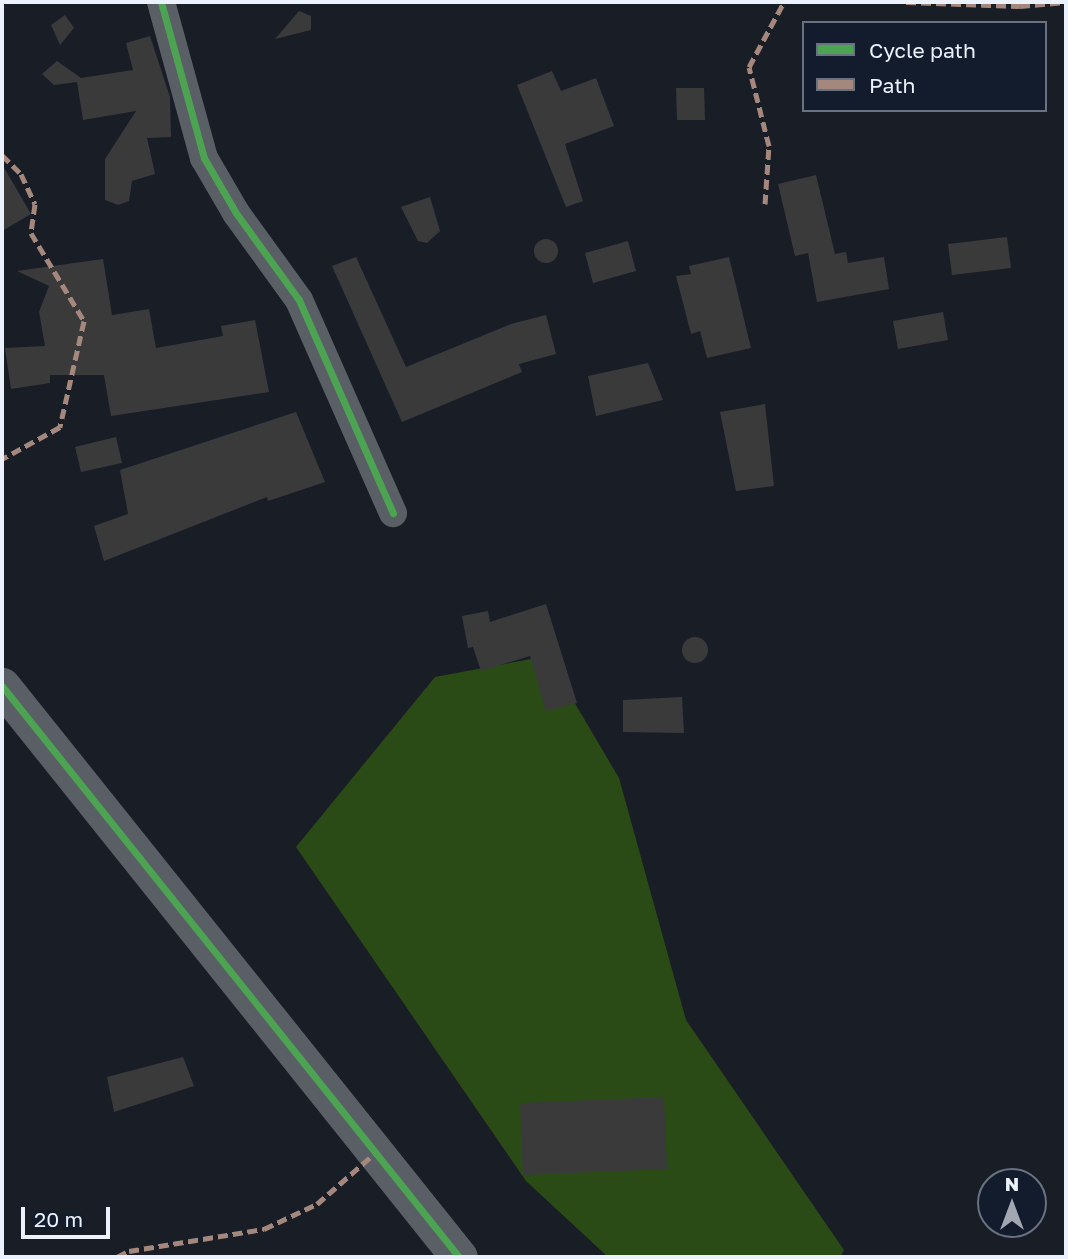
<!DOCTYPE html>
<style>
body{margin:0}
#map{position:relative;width:1068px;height:1259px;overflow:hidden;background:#191d26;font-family:"Golos Text",sans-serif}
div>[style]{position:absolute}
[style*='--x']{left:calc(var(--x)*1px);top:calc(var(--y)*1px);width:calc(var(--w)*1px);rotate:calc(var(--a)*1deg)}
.forest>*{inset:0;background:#2b4b16}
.building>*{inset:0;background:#3b3a3b}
.round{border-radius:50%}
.minor>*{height:28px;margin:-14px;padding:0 14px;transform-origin:14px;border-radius:14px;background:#5a5e65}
.tertiary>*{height:37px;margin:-18.5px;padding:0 18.5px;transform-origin:18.5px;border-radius:18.5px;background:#5a5e65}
.quiet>*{height:5px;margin-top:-2.5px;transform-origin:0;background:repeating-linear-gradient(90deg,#a5887d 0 10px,transparent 0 15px)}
.cycleway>*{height:7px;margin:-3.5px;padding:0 3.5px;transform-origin:3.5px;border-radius:3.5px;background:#4ca352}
span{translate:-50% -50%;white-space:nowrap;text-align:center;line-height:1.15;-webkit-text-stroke:6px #131c2c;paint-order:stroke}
.frame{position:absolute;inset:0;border:4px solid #ebf2fd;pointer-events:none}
.legend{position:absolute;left:802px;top:21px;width:245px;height:91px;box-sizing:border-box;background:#131c2c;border:2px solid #697280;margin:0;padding:9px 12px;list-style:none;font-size:21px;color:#ebf2fd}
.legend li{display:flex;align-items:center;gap:14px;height:35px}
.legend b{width:35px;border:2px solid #697280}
.north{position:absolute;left:977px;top:1168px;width:70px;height:70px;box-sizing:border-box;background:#131c2c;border:2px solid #697280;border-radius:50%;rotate:0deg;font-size:19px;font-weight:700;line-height:28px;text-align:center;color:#ebf2fd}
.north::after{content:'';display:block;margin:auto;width:24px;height:32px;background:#a2a7b2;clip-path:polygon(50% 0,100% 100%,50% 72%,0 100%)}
.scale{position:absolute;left:21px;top:1207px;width:89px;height:32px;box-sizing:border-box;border:4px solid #ebf2fd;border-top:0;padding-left:9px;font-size:21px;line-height:24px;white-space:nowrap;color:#ebf2fd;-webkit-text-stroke:5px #131c2c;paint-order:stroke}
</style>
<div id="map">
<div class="forest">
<div style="clip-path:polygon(547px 656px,619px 778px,686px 1020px,844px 1250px,840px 1257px,608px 1257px,526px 1181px,296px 847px,435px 677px)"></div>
</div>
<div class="building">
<div style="clip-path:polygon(299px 11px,311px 16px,311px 30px,275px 39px)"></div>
<div style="clip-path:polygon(65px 15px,74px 28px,60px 45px,51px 25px)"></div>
<div style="clip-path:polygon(150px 36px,170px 97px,171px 137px,147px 138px,155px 174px,132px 181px,129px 201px,118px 205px,105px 200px,105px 159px,136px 111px,83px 120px,77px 82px,54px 85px,42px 74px,57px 61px,81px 78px,133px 70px,126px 43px)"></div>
<div style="clip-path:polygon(552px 71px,561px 91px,596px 78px,614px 126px,565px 144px,583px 201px,566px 207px,517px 85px)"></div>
<div style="clip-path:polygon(676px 88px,704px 88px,705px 120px,677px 120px)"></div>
<div style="clip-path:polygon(2px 164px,31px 214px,2px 231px)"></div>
<div style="clip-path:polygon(816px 175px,835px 254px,846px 252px,848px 263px,884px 257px,889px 289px,817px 302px,808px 253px,795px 256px,778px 184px)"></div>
<div style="clip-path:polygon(430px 197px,440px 231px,427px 243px,418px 241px,401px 207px)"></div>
<div style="clip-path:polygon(1007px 237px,1011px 268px,952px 275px,948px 244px)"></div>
<div class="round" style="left:534px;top:239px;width:24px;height:24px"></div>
<div style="clip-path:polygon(628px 241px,636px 271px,593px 283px,585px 253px)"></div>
<div style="clip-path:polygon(356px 257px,406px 367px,511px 324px,546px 315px,556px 354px,519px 364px,522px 372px,402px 422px,332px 266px)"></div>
<div style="clip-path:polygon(729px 257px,751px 348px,707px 358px,700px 331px,691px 334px,676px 276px,691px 274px,689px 266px)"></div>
<div style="clip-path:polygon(103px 259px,112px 315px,149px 309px,156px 348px,223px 336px,221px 326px,255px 320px,269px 392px,111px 416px,104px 375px,50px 375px,50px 383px,11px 389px,5px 348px,45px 346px,39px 312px,49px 286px,17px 271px)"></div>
<div style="clip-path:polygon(943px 312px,948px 340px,898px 349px,893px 321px)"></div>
<div style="clip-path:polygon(648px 363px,663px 400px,596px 416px,588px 376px)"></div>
<div style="clip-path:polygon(765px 404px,774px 486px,736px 491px,720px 412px)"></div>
<div style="clip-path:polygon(296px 412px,325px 482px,268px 501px,267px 497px,104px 561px,94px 526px,128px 514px,120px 470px)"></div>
<div style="clip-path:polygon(116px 437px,122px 463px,81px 472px,75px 447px)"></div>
<div style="clip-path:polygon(546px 604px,577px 703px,546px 711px,530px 656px,481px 671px,473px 647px,468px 648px,462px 616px,488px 611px,490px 622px)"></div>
<div class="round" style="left:682px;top:637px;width:26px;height:26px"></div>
<div style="clip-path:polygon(682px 697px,684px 733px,623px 732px,623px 700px)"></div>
<div style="clip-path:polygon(183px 1057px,194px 1086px,114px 1112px,107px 1077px)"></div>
<div style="clip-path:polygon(664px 1097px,667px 1169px,523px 1175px,520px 1103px)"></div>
</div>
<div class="minor">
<div style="--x:161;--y:2;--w:162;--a:74.6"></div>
<div style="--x:204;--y:158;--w:64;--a:59.8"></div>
<div style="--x:236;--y:213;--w:107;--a:54.1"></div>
<div style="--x:299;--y:300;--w:233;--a:66.2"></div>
</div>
<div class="tertiary">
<div style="--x:2;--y:686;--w:731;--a:51.33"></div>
</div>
<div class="quiet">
<div style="--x:906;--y:2;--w:114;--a:2"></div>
<div style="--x:1020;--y:6;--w:46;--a:-5"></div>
<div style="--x:2;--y:155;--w:27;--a:45"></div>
<div style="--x:21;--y:174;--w:33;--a:65"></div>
<div style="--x:35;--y:204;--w:29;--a:98"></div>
<div style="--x:31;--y:233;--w:103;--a:58.9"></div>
<div style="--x:84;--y:321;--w:109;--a:102.8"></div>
<div style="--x:60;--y:427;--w:66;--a:151.1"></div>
<div style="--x:765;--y:204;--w:58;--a:-86.1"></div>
<div style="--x:769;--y:146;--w:81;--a:-104.2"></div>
<div style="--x:749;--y:67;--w:74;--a:-61.7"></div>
<div style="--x:117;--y:1257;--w:13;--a:-27"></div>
<div style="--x:129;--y:1251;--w:137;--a:-9.3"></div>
<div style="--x:264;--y:1229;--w:59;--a:-25.3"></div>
<div style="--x:317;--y:1204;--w:76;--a:-41.3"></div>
</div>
<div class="cycleway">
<div style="--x:161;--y:2;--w:162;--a:74.6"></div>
<div style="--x:204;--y:158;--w:64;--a:59.8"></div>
<div style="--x:236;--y:213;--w:107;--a:54.1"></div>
<div style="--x:299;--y:300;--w:233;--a:66.2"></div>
<div style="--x:2;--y:686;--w:731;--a:51.33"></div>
</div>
<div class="frame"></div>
<ul class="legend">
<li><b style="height:9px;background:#4ca352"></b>Cycle path</li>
<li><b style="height:9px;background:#a5887d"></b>Path</li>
</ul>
<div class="north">N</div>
<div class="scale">20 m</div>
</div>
